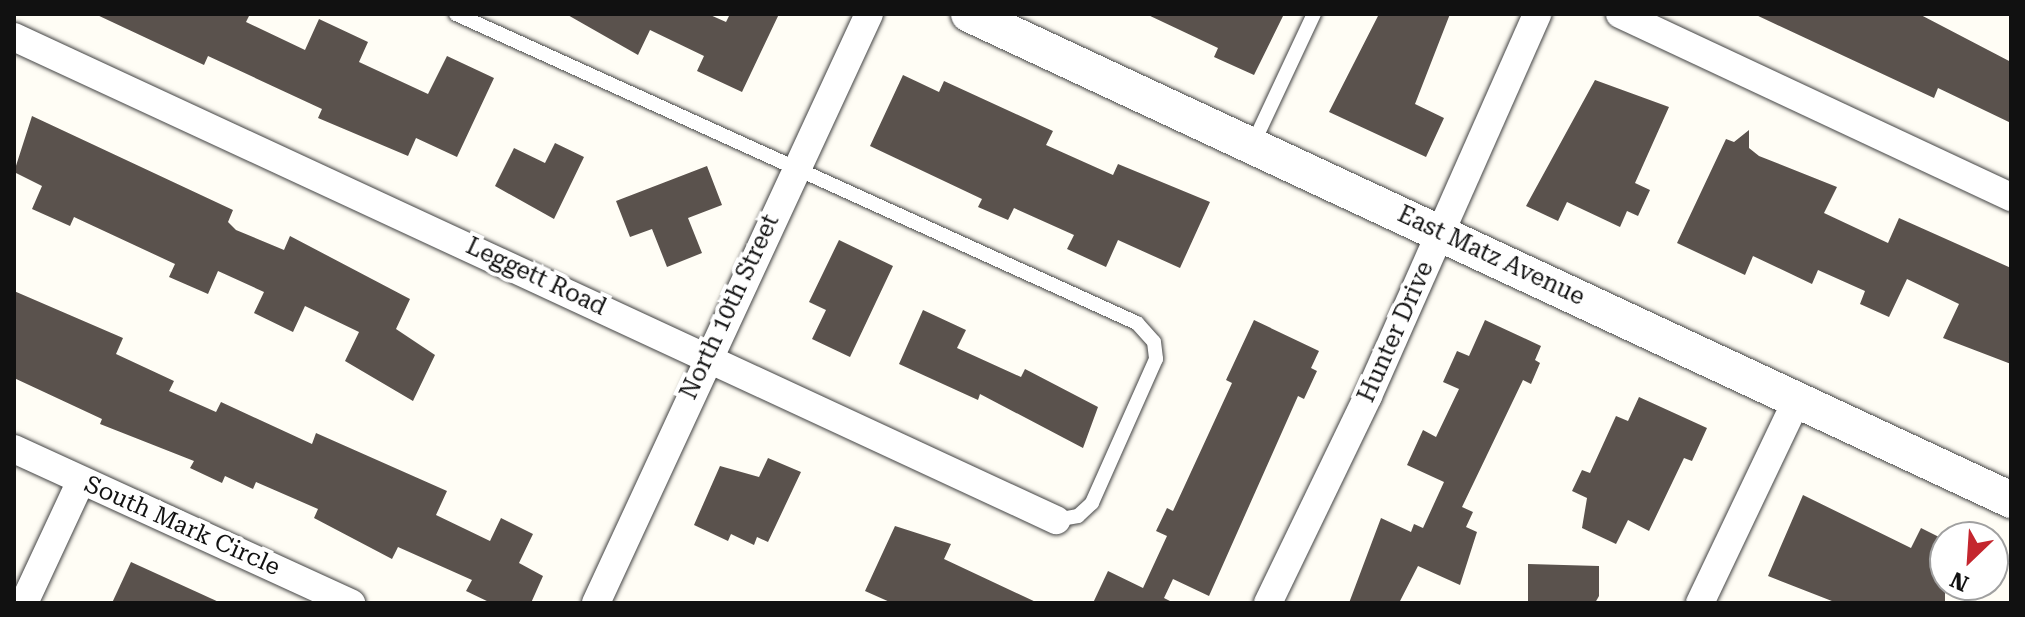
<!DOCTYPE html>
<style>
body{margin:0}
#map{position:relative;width:2025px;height:617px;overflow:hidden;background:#fffdf5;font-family:"Roboto Serif",serif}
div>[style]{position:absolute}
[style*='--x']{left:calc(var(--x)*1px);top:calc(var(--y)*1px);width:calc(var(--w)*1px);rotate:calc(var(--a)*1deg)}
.building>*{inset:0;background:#5a524d}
.roads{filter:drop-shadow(0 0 2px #444) drop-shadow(0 0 2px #444)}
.service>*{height:14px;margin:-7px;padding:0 7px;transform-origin:7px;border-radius:7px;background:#fff}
.minor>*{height:28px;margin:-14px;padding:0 14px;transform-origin:14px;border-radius:14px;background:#fff}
.tertiary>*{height:36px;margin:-18px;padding:0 18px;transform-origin:18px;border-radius:18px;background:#fff}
span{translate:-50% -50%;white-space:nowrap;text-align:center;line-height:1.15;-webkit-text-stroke:8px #fff;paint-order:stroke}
.street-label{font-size:24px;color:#111}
.frame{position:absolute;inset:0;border:16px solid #111;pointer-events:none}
.north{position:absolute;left:1929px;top:521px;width:80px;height:80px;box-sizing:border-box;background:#fff;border:2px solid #a0a0a0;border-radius:50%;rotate:205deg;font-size:22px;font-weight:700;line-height:32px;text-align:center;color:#111}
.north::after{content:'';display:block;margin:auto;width:28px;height:36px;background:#c4262e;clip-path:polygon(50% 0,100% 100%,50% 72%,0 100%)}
</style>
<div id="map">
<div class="building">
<div style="clip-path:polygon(95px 14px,250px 14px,246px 22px,305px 50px,319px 19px,368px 42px,359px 62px,428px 94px,447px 56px,494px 78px,457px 157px,416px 138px,408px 156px,318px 118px,322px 109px,208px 56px,204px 65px)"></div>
<div style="clip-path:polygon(566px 14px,708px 14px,726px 22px,730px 14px,779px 14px,742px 92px,697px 71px,704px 56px,650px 30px,638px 55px)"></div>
<div style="clip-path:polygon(1146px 14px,1284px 14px,1254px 75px,1214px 57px,1218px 48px)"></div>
<div style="clip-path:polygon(1379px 14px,1450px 14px,1415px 104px,1444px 118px,1426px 157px,1329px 112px)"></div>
<div style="clip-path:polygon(1754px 14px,1919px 14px,2011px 62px,2011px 123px,1938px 88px,1934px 98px)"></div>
<div style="clip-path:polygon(903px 75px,939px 92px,944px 81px,1053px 131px,1046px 145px,1113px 175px,1118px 164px,1210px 202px,1180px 268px,1118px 240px,1106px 267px,1067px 249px,1074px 235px,1014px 208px,1008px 220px,978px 207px,982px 199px,870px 146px)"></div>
<div style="clip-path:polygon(1595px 80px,1669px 107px,1635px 183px,1650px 190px,1638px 216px,1627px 211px,1620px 227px,1567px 202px,1558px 221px,1526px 206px)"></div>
<div style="clip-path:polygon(32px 116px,233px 210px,228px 222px,236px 230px,284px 250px,290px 236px,410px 299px,396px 329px,435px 355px,413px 401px,345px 361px,359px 332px,305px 306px,293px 332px,254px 313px,264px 292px,218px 271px,208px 294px,169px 277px,175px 264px,74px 217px,70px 226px,32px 209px,42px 186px,14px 172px)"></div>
<div style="clip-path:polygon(1749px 130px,1749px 148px,1759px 156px,1837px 187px,1824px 213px,1888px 243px,1899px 218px,2011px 268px,2011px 364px,1943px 338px,1959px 304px,1907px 279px,1889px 317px,1860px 304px,1865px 291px,1818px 270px,1812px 284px,1753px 256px,1745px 275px,1677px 243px,1726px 139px,1734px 142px)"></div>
<div style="clip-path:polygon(555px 143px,584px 157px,554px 219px,495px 186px,514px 148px,545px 163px)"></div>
<div style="clip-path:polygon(707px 166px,722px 205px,688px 218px,702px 253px,667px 267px,652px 229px,630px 237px,616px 201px)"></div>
<div style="clip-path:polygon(839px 240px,893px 266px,850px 357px,812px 339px,826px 310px,809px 302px)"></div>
<div style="clip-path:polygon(14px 291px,123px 338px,116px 354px,174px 381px,169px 391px,216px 412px,221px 402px,312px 444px,316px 433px,447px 491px,436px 515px,490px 541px,501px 518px,533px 534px,519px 563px,543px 576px,531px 603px,491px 603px,466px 591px,472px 580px,398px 547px,392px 559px,314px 518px,318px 509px,256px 482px,253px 489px,225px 476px,222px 483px,190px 468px,194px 461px,100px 424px,102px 419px,14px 378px)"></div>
<div style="clip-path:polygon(923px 310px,966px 330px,957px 348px,1021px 377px,1025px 369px,1098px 407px,1083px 448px,980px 394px,978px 400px,899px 364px)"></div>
<div style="clip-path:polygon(1254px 320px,1319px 351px,1311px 368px,1317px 371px,1304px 399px,1298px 396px,1209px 596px,1173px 579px,1164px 598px,1174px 603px,1093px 603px,1108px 571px,1143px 588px,1167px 536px,1156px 531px,1167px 508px,1173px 511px,1232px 383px,1226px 380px)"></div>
<div style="clip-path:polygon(1485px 320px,1541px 346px,1535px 360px,1540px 363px,1531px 384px,1523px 380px,1462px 507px,1473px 512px,1466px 527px,1477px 532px,1460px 585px,1418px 566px,1399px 603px,1349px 603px,1381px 518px,1411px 532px,1414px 524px,1423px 528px,1444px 482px,1407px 465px,1423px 430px,1436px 437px,1459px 389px,1443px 382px,1457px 351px,1469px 356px)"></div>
<div style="clip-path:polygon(1639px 397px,1707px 428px,1692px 461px,1684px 458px,1649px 531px,1628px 520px,1616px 544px,1582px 528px,1587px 498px,1572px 491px,1582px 470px,1590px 473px,1616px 416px,1628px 421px)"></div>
<div style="clip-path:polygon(768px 458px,801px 472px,768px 542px,757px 537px,754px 545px,731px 534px,728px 541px,694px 525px,720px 466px,759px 477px)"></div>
<div style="clip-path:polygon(1803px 495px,1911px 548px,1921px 528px,1945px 540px,1945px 603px,1837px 603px,1768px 576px)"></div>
<div style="clip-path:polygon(895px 526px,951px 544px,944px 559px,1038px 603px,892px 603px,865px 591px)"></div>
<div style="clip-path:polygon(131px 562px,221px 603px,112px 603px)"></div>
<div style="clip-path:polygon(1528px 564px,1599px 566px,1599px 596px,1595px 603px,1528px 603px)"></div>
</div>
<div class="roads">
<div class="service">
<div style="--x:456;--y:14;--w:748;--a:24.41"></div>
<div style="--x:1137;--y:323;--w:25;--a:48"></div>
<div style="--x:1154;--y:342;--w:17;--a:83"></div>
<div style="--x:1156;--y:359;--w:158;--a:114"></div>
<div style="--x:1092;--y:503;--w:19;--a:137"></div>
<div style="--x:1078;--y:516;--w:22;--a:170"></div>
<div style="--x:1253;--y:144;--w:144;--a:-64.9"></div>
</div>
<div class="minor">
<div style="--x:1620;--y:14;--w:432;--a:25.1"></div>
<div style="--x:14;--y:37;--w:1149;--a:24.87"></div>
<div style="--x:14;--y:449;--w:371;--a:24.6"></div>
<div style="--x:24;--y:603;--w:135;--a:-65"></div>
<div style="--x:596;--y:603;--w:649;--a:-65.13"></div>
<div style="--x:1268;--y:603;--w:230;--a:-64.2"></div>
<div style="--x:1368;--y:396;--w:418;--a:-66.1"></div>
<div style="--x:1700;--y:603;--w:225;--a:-64.5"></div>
</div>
<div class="tertiary">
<div style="--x:969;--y:14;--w:1150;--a:25"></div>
</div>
</div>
<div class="street-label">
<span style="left:1491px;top:256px;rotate:25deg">East Matz Avenue</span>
<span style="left:536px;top:277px;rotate:25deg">Leggett Road</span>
<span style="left:730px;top:307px;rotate:-65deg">North 10th Street</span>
<span style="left:1396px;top:332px;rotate:-66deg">Hunter Drive</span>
<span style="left:182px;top:526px;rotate:24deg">South Mark Circle</span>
</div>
<div class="frame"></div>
<div class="north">N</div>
</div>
